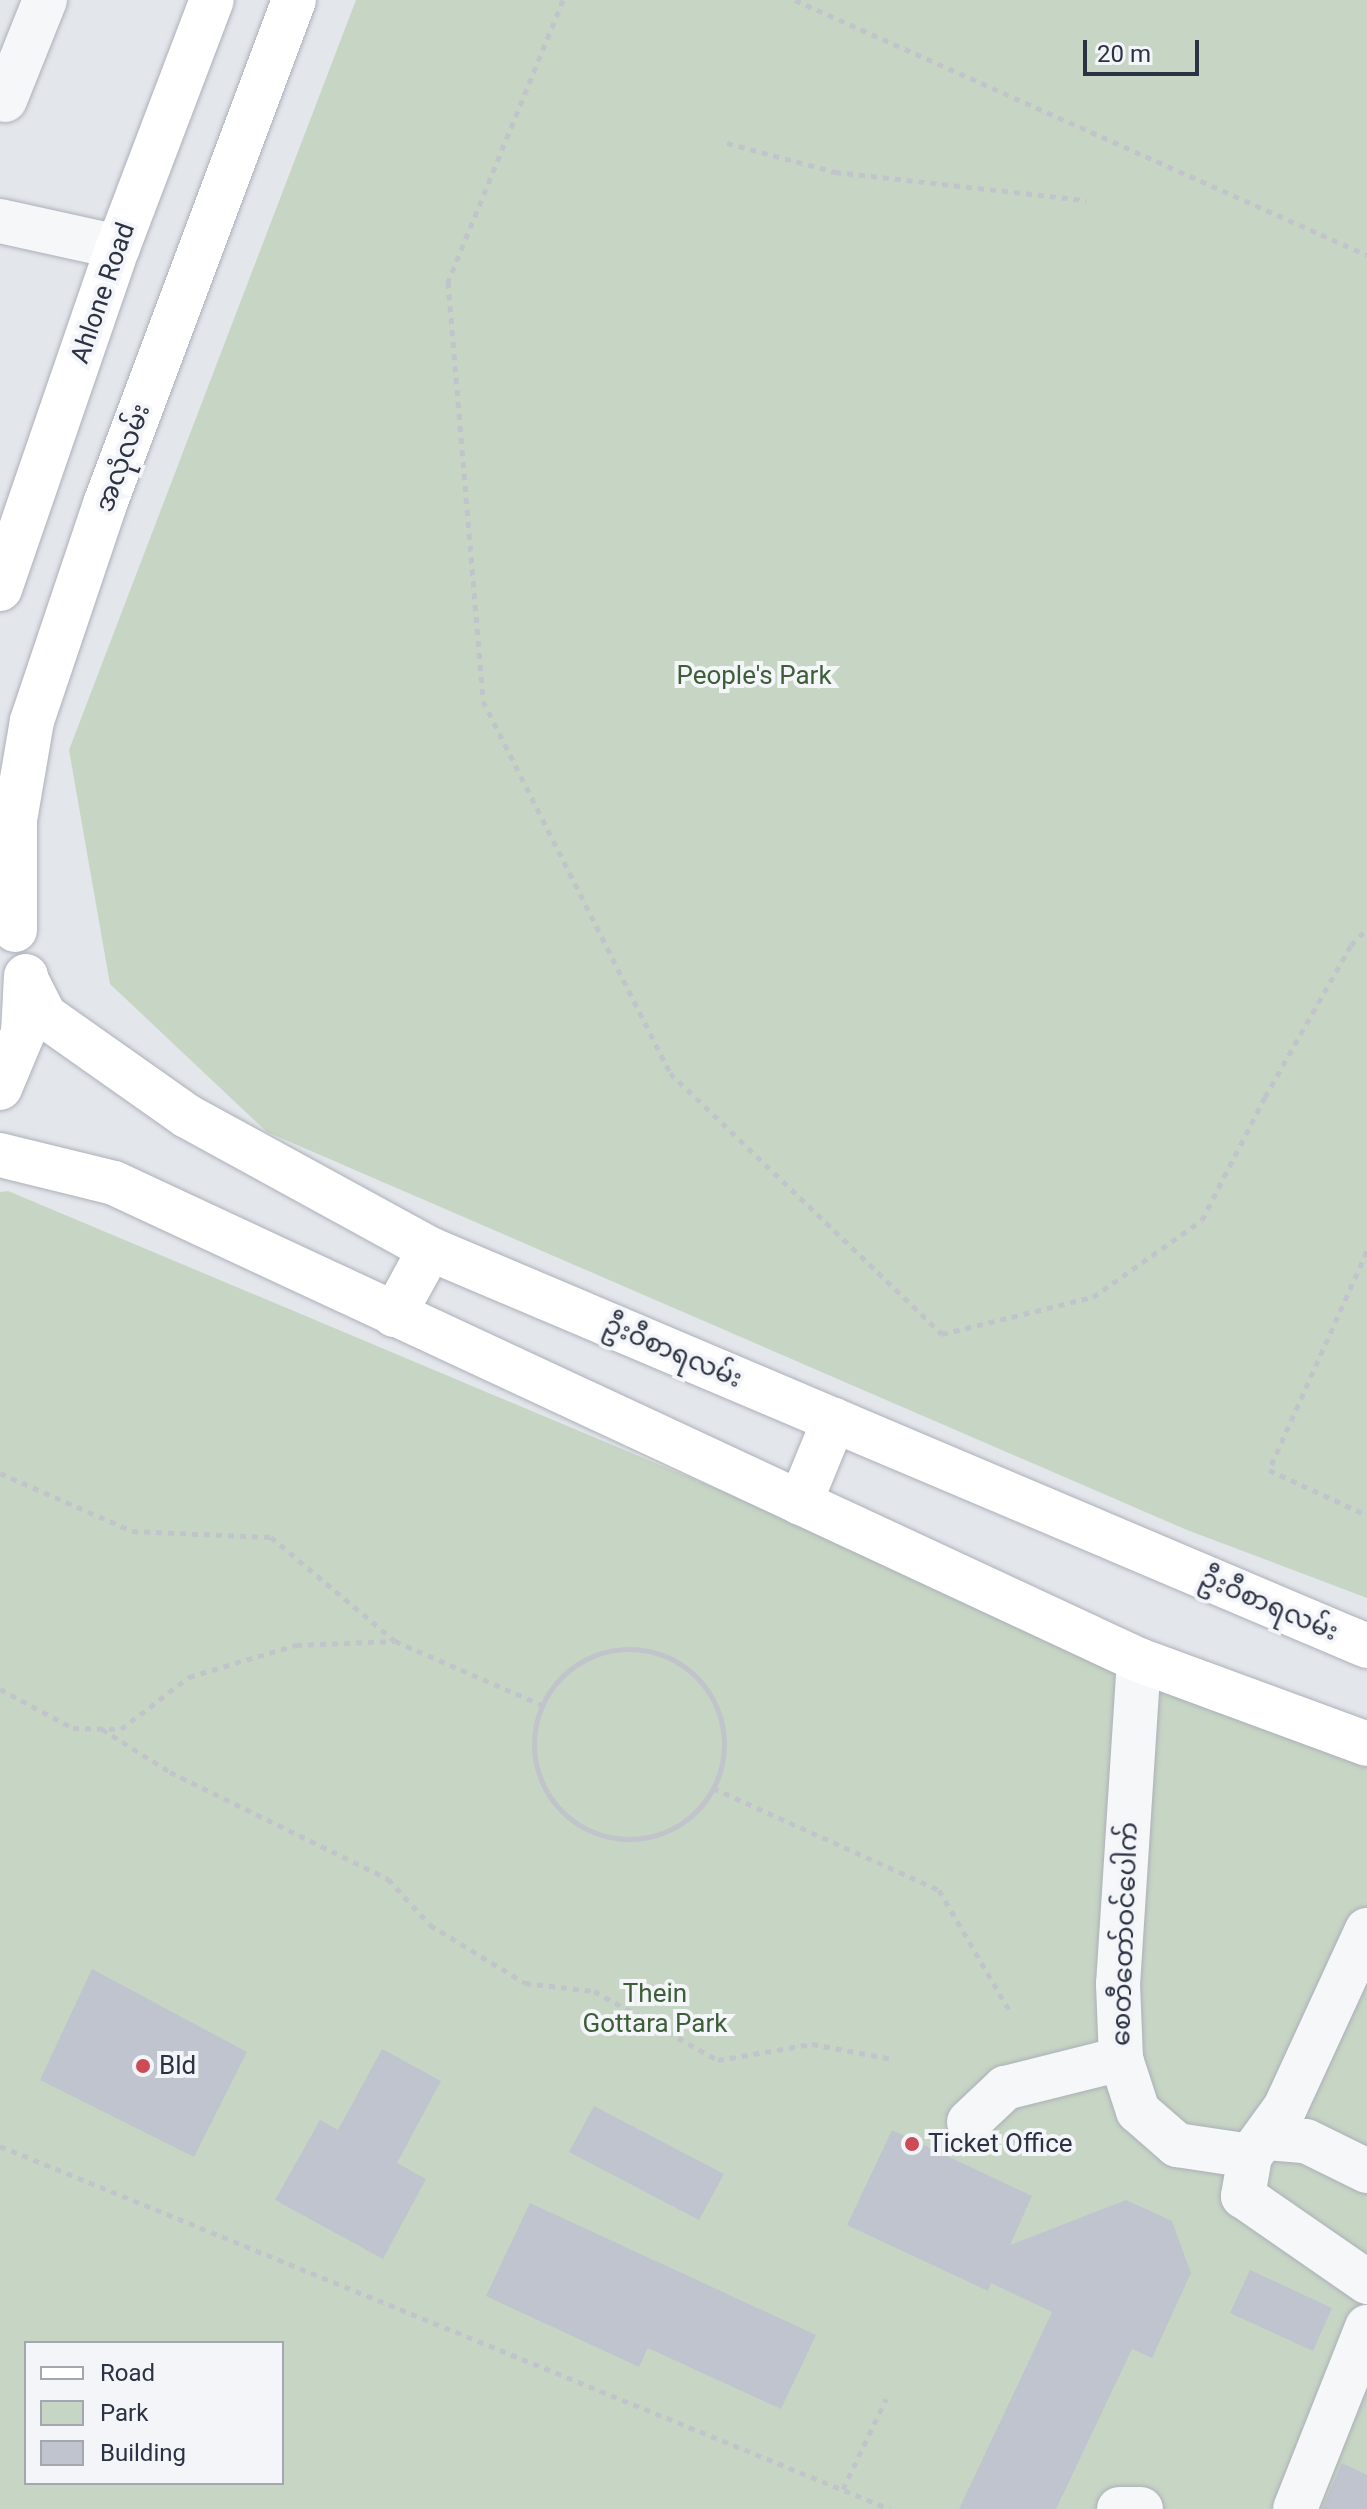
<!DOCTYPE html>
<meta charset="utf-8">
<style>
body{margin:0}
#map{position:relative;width:1367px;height:2509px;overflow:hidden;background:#e3e6eb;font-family:Roboto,"Noto Sans Myanmar",sans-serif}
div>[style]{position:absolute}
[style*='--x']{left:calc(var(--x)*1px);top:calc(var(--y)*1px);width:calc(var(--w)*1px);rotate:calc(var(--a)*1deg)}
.green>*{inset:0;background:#c7d5c4}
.building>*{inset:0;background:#c0c4ce}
.path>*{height:5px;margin-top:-2.5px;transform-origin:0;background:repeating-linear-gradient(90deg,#c1c4ca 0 6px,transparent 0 12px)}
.path>.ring{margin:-2.5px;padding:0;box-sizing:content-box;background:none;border:5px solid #c1c4ca;border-radius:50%}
.roads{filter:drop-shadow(0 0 2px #acb0b9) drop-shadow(0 0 2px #acb0b9)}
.minor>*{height:44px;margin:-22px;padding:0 22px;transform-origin:22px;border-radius:22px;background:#f6f7f9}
.major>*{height:44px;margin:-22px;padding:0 22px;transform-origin:22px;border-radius:22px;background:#fff}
.dots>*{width:22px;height:22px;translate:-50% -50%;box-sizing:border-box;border:4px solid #f3f5f8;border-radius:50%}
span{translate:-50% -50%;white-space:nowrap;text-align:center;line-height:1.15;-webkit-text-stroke:8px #f3f5f8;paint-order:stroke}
.street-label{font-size:26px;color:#2b3243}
.park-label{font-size:26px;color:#3d5e38}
.poi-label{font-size:26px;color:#2b3243}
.left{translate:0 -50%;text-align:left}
.legend{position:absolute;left:24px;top:2341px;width:260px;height:144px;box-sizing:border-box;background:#f3f5f8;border:2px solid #a3a7b0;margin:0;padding:10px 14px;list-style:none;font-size:24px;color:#2b3243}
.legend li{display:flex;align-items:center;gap:16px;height:40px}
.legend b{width:40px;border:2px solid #a3a7b0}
.scale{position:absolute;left:1083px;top:40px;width:116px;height:36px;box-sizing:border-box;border:4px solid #2b3243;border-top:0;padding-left:10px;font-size:24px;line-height:28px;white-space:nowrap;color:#2b3243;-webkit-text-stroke:6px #f3f5f8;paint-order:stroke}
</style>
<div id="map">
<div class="green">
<div style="clip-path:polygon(356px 0,1367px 0,1367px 1598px,1187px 1530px,267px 1132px,110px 984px,69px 750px)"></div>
<div style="clip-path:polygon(evenodd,8px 1191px,1367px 1762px,1367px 2509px,0 2509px,0 1192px,8px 1191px,26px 2343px,282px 2343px,282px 2483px,26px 2483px,26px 2343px)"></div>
</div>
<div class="building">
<div style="clip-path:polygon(92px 1969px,247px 2052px,194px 2157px,40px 2080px)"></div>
<div style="clip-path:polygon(382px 2049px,441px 2081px,397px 2163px,426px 2179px,383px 2259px,275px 2200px,320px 2120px,338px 2130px)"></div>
<div style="clip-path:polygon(594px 2106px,724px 2174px,699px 2220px,569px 2152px)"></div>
<div style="clip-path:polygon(892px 2130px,1032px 2196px,1010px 2245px,1126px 2200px,1172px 2221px,1191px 2273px,1152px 2358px,1132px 2349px,1056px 2509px,959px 2509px,1052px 2312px,991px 2283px,988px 2291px,847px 2225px)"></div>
<div style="clip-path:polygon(530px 2203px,816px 2335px,781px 2409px,648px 2348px,639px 2367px,486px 2296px)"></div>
<div style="clip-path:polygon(1250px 2270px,1332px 2308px,1313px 2351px,1230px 2313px)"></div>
<div style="clip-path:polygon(1342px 2463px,1367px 2475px,1367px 2509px,1322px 2509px)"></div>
</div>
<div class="path">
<div style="--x:563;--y:0;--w:305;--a:112.2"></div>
<div style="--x:448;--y:282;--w:420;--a:85.2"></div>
<div style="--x:483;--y:701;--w:416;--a:63.3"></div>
<div style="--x:670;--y:1073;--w:377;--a:43.8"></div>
<div style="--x:942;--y:1334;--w:155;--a:-13.8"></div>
<div style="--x:1093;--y:1297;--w:133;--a:-35.2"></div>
<div style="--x:1202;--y:1220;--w:138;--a:-62.9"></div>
<div style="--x:1265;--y:1097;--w:175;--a:-60.5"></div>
<div style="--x:1351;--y:945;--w:23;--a:-45"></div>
<div style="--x:795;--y:0;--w:626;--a:24.03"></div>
<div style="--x:727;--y:143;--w:112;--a:15"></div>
<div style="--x:835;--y:172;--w:253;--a:6.4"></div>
<div style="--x:1367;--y:1251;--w:240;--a:114.1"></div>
<div style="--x:1269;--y:1470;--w:108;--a:24.7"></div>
<div style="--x:0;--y:1473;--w:144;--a:23.7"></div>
<div style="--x:132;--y:1531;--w:139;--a:2.5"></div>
<div style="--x:271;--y:1537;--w:162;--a:40"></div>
<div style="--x:395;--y:1641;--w:160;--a:23.5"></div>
<div class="ring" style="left:534px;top:1649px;width:185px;height:185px"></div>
<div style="--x:0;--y:1689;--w:83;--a:28.1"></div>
<div style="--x:73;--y:1728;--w:48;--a:1.2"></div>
<div style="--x:121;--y:1729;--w:86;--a:-37.4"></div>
<div style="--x:189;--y:1677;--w:112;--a:-16.7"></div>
<div style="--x:296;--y:1645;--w:98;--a:-2.3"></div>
<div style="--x:102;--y:1729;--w:80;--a:32.3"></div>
<div style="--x:170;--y:1772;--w:243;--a:26.1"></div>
<div style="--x:388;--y:1879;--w:62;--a:47.6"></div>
<div style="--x:430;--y:1925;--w:111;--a:31.4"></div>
<div style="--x:525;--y:1983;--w:69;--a:6.6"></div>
<div style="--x:594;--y:1991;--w:142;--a:29.1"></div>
<div style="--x:718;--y:2060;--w:95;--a:-9.7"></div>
<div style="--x:812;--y:2044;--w:82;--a:10.5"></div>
<div style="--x:713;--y:1788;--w:248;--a:24.3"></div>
<div style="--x:939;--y:1890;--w:143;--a:59.7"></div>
<div style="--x:0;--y:2146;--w:961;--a:22.19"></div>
<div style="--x:843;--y:2489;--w:100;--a:-64.5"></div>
</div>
<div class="roads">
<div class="minor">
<div style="--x:5;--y:100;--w:108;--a:-68.2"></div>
<div style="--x:0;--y:221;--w:121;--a:12.4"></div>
<div style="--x:1139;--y:1660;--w:325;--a:93.7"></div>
<div style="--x:1118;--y:1984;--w:75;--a:87.7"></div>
<div style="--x:1121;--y:2059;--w:55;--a:71.9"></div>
<div style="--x:1138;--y:2111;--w:52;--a:41.1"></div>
<div style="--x:1177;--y:2145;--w:74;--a:8.6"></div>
<div style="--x:1250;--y:2156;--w:59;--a:-53.9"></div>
<div style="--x:1285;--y:2108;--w:196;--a:-65.3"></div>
<div style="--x:969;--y:2122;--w:50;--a:-43.4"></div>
<div style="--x:1005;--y:2088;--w:120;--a:-14"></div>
<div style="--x:1268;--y:2138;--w:38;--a:5"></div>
<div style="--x:1306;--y:2141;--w:68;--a:26.2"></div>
<div style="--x:1250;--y:2156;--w:41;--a:99.9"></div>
<div style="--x:1243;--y:2196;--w:151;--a:34.7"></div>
<div style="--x:1119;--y:2509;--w:22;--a:0"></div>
<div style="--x:1295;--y:2509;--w:196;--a:-68.4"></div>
</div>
<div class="major">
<div style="--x:0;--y:589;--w:362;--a:-71"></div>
<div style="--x:118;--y:247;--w:264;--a:-69.2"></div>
<div style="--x:15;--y:930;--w:110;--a:-90"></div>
<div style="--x:15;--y:820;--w:100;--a:-80.3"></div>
<div style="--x:32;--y:721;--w:229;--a:-71.4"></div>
<div style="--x:105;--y:504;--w:538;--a:-69.44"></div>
<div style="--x:27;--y:981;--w:39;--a:63"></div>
<div style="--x:45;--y:1016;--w:174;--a:35.2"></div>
<div style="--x:187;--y:1116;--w:277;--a:28.7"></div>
<div style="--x:430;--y:1249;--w:1018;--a:22.96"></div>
<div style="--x:0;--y:1088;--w:60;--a:-67.3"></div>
<div style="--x:23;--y:1033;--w:57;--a:-87"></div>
<div style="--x:0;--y:1155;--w:117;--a:13.8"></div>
<div style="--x:114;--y:1183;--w:1131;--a:24.96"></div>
<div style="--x:1139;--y:1660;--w:243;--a:20.2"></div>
<div style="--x:394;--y:1315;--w:75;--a:-61.4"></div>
<div style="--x:800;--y:1503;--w:90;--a:-67.7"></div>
</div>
</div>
<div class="dots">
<div style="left:143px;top:2066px;background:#cd4b56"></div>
<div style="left:912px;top:2144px;background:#cd4b56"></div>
</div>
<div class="street-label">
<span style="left:103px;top:293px;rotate:-71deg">Ahlone Road</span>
<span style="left:123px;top:458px;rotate:-70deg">အလုံလမ်း</span>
<span style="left:673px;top:1352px;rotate:23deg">ဦးဝီစာရလမ်း</span>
<span style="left:1269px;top:1605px;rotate:23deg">ဦးဝီစာရလမ်း</span>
<span style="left:1125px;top:1934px;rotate:-88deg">စေတီတော်ဝင်ပေါက်</span>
</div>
<div class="park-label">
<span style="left:754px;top:676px">People's Park</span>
<span style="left:655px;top:2009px">Thein<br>Gottara Park</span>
</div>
<div class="poi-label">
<span class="left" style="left:159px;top:2066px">Bld</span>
<span class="left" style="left:928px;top:2144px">Ticket Office</span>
</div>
<ul class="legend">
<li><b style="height:10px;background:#fff"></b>Road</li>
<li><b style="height:22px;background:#c7d5c4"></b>Park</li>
<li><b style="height:22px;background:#c0c4ce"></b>Building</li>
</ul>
<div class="scale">20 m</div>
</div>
